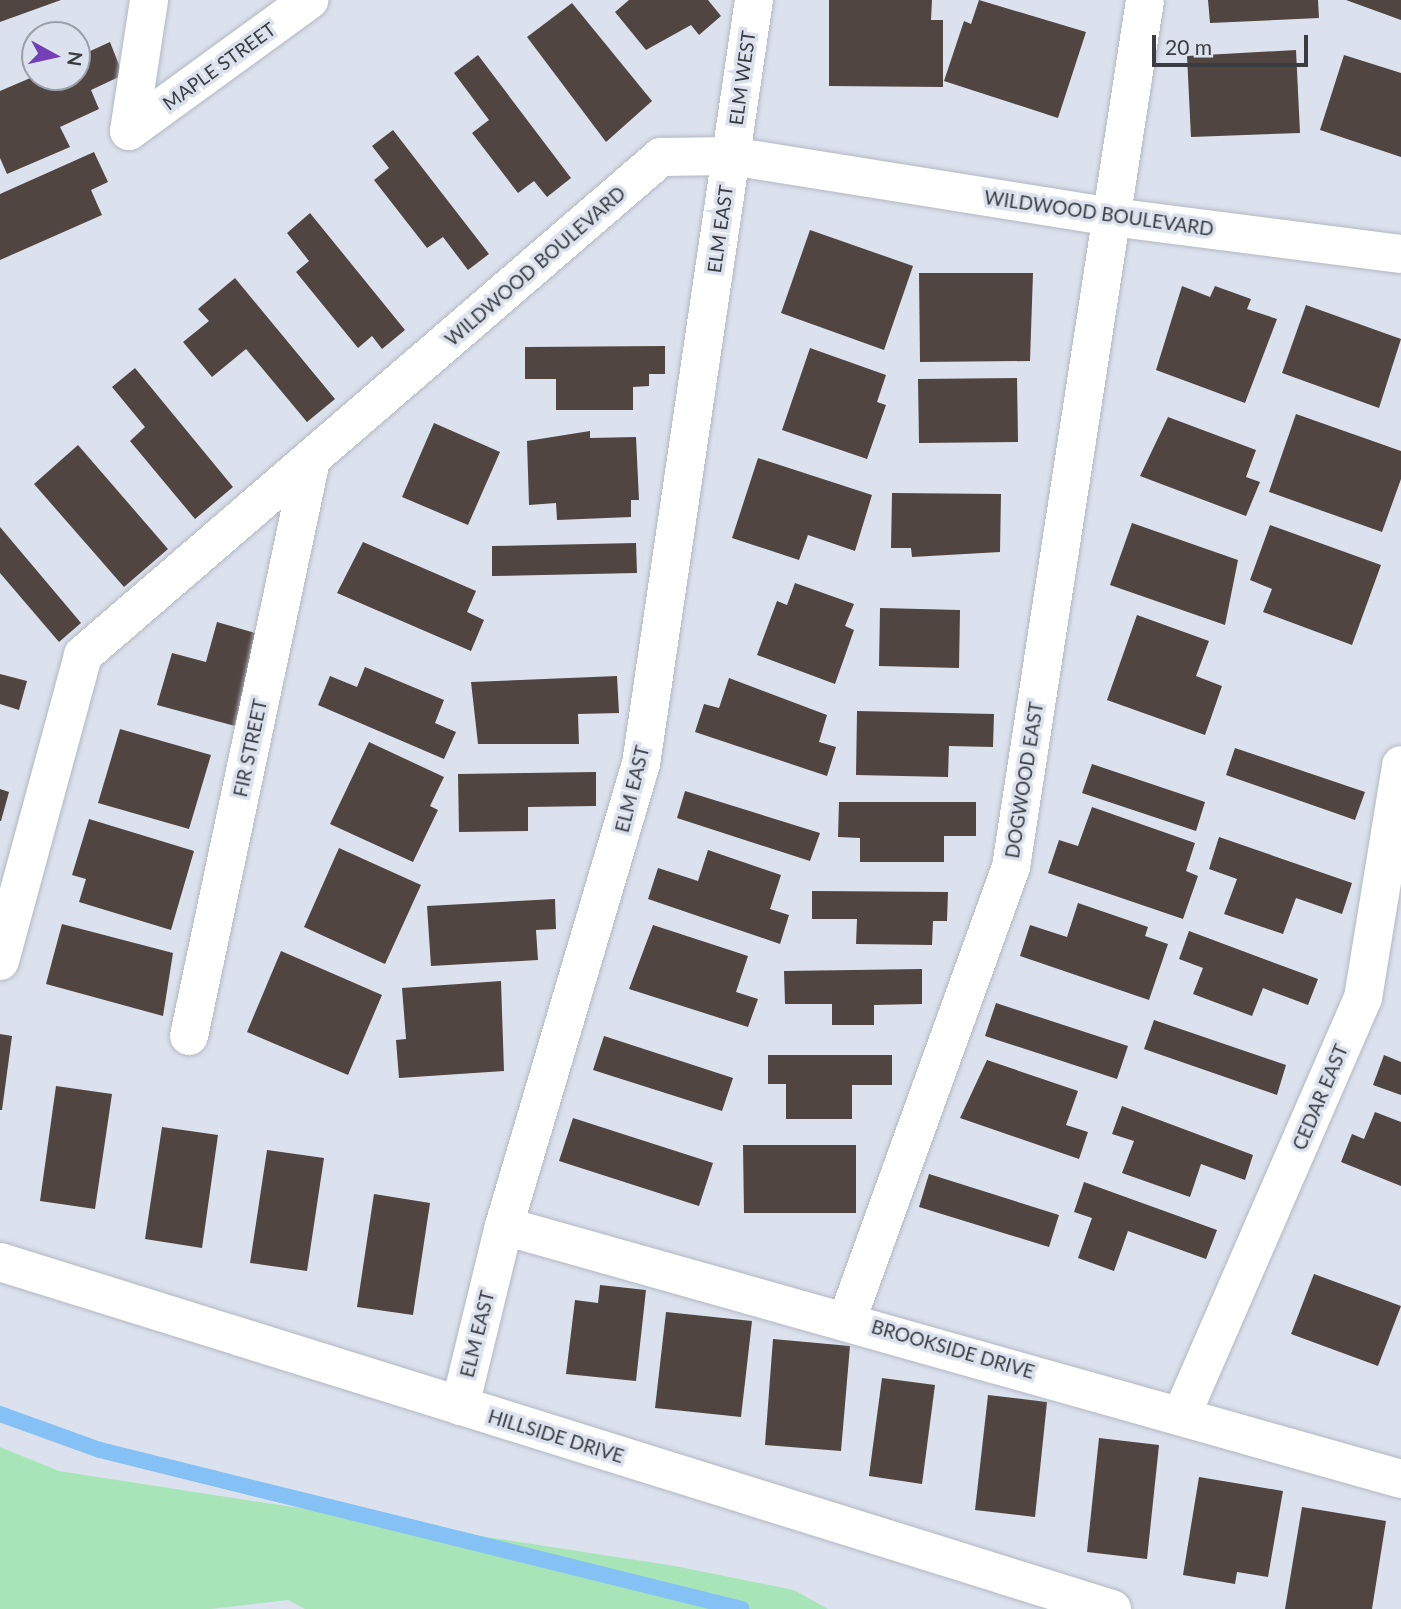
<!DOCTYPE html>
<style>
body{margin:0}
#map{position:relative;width:1401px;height:1609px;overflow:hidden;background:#dce2ed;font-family:Lato,sans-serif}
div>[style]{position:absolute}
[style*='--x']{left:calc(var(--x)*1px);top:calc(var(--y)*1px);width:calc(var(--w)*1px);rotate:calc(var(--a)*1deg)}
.green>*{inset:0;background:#a7e5b8}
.stream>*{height:16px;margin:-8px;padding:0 8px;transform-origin:8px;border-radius:8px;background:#85c1f4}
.building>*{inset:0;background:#504541}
.roads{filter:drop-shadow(0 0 2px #b2b8c3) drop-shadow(0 0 2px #b2b8c3)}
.minor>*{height:38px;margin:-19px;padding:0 19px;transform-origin:19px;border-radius:19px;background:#fff}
span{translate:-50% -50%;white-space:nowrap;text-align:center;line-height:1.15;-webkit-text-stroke:7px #dce2ed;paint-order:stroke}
.street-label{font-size:19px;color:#3a3c41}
.north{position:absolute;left:21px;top:21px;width:70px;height:70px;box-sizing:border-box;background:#dce2ed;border:2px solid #9ba0a8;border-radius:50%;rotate:98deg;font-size:19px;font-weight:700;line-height:28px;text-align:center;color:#3a3c41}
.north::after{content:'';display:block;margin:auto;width:24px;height:32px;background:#7440b7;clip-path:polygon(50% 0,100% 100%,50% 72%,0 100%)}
.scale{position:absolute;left:1152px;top:35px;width:156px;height:32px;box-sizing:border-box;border:4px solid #3a3c41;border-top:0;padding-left:9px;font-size:21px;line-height:24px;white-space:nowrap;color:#3a3c41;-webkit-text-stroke:5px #dce2ed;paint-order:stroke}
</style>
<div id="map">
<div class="green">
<div style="clip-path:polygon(0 1447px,59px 1471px,675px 1566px,794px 1590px,828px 1609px,305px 1609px,288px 1600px,211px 1609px,0 1609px)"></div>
</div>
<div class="stream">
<div style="--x:0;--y:1414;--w:106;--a:19.8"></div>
<div style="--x:100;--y:1450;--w:661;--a:13.91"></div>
</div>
<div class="building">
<div style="clip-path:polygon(0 0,61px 0,0 22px)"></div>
<div style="clip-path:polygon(629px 0,708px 0,721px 16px,699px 35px,691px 25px,646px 50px,615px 12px)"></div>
<div style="clip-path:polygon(829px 0,932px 0,931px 20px,943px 20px,943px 87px,829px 86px)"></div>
<div style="clip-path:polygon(979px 0,1086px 32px,1058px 118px,944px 81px,964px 21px,971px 24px)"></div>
<div style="clip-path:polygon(1208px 0,1318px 0,1319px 18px,1210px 23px)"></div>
<div style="clip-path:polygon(1346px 0,1401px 0,1401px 20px)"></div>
<div style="clip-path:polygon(572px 3px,652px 101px,606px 142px,527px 37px)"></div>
<div style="clip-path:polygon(110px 42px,123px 75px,91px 90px,99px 109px,60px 127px,70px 147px,7px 174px,0 158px,0 91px,35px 76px,77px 77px,77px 57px)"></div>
<div style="clip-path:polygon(1296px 50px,1300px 133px,1191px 137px,1187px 56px)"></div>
<div style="clip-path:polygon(478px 55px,571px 178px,547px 197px,534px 181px,518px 193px,472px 133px,489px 120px,454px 73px)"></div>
<div style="clip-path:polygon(1344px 55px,1401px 73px,1401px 157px,1320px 130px)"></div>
<div style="clip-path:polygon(393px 130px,489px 254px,468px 270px,443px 237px,427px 248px,374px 180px,389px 168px,372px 146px)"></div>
<div style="clip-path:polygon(94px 152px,108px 182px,91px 190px,102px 215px,0 260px,0 194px)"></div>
<div style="clip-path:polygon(310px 213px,405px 330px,382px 349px,372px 336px,358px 348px,296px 272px,309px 261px,287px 233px)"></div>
<div style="clip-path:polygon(810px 230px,913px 266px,884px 350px,781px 313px)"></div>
<div style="clip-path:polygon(919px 273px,1033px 273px,1030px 361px,920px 362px)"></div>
<div style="clip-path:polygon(235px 278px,335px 399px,307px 422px,246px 349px,212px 377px,183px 342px,209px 321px,198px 309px)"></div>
<div style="clip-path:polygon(1182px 286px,1210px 297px,1215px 286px,1251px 299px,1247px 309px,1277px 319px,1245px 403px,1156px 370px)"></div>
<div style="clip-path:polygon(1306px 305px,1401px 339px,1379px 408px,1282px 373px)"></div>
<div style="clip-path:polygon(665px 346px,665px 374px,649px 374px,649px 386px,633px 387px,633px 410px,556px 410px,556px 379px,525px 379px,525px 347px)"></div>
<div style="clip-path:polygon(810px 348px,886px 375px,877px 402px,886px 405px,867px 459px,782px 430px)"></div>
<div style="clip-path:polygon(135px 368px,233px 487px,195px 519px,130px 441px,145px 427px,112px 387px)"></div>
<div style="clip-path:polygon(1017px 378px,1018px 442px,919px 443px,918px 379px)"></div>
<div style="clip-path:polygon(1296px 414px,1401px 451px,1401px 479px,1382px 532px,1269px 492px)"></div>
<div style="clip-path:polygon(1168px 417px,1256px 450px,1246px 477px,1260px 482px,1246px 516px,1140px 476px)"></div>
<div style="clip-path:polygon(434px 423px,500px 452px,468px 525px,402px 497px)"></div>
<div style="clip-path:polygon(590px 431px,590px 438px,636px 437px,639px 500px,631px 500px,631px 517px,557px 520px,556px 503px,529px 505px,527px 441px)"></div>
<div style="clip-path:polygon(78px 445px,168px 549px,124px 587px,34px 484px)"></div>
<div style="clip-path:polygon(758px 458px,872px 495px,855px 551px,808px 535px,799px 560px,732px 538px)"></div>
<div style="clip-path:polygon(892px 493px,1001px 494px,1000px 552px,912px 557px,911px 548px,891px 548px)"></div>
<div style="clip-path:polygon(1132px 523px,1238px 560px,1225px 625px,1110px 585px)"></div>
<div style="clip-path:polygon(1270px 525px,1381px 565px,1352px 645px,1263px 612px,1272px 589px,1250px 580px)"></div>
<div style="clip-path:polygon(0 527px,81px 623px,59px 642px,0 573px)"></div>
<div style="clip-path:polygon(363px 542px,476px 591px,467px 612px,484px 620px,471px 651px,337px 593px)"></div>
<div style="clip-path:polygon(636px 543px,637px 573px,492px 576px,492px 546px)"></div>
<div style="clip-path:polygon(795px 583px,854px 604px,845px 626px,854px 630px,835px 684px,757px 655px,777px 601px,787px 605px)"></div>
<div style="clip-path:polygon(880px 608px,960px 610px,959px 668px,879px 666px)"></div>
<div style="clip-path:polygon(1137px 615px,1209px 641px,1196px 676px,1222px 686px,1205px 735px,1107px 700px)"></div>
<div style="clip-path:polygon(217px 622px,259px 634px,235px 726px,157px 705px,172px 653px,206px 662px)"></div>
<div style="clip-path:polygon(365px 667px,444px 700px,435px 723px,456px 732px,444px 759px,318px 705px,330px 676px,357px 687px)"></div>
<div style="clip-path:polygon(0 674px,27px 681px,19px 710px,0 704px)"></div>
<div style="clip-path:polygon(617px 676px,619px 713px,578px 714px,579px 744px,478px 744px,471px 682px)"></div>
<div style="clip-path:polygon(729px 678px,827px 715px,819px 742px,836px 747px,827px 776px,695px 732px,704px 704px,719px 708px)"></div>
<div style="clip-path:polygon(857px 711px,994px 714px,993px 747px,949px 746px,948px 777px,856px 775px)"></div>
<div style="clip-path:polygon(120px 729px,211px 755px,189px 829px,98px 803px)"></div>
<div style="clip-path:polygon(369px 742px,444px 777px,430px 806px,438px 810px,413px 862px,330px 824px)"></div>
<div style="clip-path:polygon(1235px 748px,1365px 792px,1355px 820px,1226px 775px)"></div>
<div style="clip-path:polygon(1092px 764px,1205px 802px,1196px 831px,1082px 793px)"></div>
<div style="clip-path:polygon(596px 772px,596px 806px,528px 807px,528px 831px,459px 832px,458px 774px)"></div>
<div style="clip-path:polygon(0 789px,9px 792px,1px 821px,0 821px)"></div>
<div style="clip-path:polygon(685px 791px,820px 833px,810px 861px,677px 818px)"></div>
<div style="clip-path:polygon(839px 802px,976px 802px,976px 836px,944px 836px,944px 862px,860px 862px,860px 838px,838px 837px)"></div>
<div style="clip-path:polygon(1092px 807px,1195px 843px,1186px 871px,1198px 876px,1183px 919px,1048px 873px,1059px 840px,1078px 846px)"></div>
<div style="clip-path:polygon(89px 819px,194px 851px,171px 930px,79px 902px,86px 879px,72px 875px)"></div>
<div style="clip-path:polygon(1219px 837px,1352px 883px,1342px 914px,1296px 898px,1283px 934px,1224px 914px,1237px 879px,1209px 869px)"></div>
<div style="clip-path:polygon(339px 848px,421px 885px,385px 964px,304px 927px)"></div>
<div style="clip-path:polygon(708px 850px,781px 875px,770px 909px,789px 915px,780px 944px,648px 899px,658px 868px,698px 881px)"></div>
<div style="clip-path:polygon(812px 891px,948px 892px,947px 921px,933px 921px,932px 945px,856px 944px,857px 919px,812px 919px)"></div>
<div style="clip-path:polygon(555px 899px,556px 929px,536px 930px,538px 960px,431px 966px,427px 906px)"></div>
<div style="clip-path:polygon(1078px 903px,1148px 927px,1145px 936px,1168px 944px,1149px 1000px,1020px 956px,1030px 925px,1067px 937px)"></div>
<div style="clip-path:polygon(62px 924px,173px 953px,163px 1016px,46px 984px)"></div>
<div style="clip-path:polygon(653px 925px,748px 956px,736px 992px,758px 999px,748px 1027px,629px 989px)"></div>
<div style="clip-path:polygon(1189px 931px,1318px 979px,1308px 1005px,1263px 988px,1252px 1016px,1193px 994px,1203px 968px,1179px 959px)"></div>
<div style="clip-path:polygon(281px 951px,382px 995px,348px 1075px,247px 1032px)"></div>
<div style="clip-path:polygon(922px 969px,922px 1004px,874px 1005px,874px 1025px,832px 1025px,832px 1004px,785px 1004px,784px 971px)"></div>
<div style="clip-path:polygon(501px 981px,504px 1071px,399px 1078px,396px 1040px,406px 1039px,402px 988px)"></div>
<div style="clip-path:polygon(996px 1003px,1128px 1046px,1117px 1079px,985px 1036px)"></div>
<div style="clip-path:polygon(1154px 1020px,1286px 1065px,1277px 1095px,1144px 1049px)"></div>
<div style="clip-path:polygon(0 1034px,12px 1036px,2px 1110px,0 1110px)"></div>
<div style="clip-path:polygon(604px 1036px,733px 1078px,722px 1111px,593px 1070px)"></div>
<div style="clip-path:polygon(768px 1055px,892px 1055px,892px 1085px,852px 1085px,852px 1119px,786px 1119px,786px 1084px,768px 1084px)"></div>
<div style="clip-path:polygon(1384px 1055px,1401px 1062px,1401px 1095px,1373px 1085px)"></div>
<div style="clip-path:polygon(987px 1060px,1078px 1091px,1066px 1125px,1088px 1132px,1079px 1159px,960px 1118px)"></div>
<div style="clip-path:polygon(56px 1086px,112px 1094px,95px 1209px,40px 1201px)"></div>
<div style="clip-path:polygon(1122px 1106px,1253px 1155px,1245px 1180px,1201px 1164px,1190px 1197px,1122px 1173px,1134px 1141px,1112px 1134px)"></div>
<div style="clip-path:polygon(1375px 1112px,1401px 1122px,1401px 1186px,1341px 1162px,1352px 1134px,1364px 1139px)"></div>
<div style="clip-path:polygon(573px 1118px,713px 1163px,699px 1206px,559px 1161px)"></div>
<div style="clip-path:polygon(162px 1127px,218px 1135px,202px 1248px,145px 1239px)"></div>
<div style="clip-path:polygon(743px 1145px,856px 1145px,856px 1213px,744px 1213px)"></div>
<div style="clip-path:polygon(267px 1150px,324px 1158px,307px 1271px,250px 1263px)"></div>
<div style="clip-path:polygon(929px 1174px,1059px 1215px,1049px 1247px,919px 1207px)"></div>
<div style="clip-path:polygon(1084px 1182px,1217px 1230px,1206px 1259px,1128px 1231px,1114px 1271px,1078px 1258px,1092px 1218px,1074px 1212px)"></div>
<div style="clip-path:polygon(374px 1194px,430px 1203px,413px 1315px,357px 1307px)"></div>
<div style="clip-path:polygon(1314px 1274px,1401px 1306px,1378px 1366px,1291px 1334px)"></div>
<div style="clip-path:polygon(600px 1285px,646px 1290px,636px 1381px,566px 1374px,575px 1300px,598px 1303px)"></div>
<div style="clip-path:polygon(666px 1312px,752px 1321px,741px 1417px,655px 1408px)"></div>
<div style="clip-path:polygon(773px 1339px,850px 1346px,841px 1451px,765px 1445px)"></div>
<div style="clip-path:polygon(882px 1378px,935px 1385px,922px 1484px,869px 1476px)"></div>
<div style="clip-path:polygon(988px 1395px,1047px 1402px,1035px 1517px,975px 1510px)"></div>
<div style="clip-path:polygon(1099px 1438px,1159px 1445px,1147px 1559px,1087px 1552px)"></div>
<div style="clip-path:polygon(1199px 1477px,1283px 1491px,1268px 1577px,1237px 1572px,1235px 1584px,1183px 1575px)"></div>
<div style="clip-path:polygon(1302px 1507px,1386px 1521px,1372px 1609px,1285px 1609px)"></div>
</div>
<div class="roads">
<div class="minor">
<div style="--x:129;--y:131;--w:223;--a:-36"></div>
<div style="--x:129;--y:131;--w:133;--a:-81.3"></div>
<div style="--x:0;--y:961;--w:317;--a:-74.8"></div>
<div style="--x:83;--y:655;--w:763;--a:-40.75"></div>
<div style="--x:661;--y:157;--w:70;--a:-0.8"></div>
<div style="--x:731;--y:156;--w:386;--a:9.1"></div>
<div style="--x:1112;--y:217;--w:291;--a:7.3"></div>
<div style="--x:189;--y:1036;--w:589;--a:-78.04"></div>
<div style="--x:504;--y:1226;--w:932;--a:15.75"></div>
<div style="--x:0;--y:1262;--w:1165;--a:17.33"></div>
<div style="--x:847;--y:1320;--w:482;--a:-70.1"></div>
<div style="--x:1011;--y:867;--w:877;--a:-81.21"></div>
<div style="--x:460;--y:1406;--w:185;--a:-76.3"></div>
<div style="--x:504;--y:1226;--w:482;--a:-73.5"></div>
<div style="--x:641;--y:764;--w:772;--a:-81.59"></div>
<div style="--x:1182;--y:1414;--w:454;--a:-66.5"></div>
<div style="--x:1363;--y:998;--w:236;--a:-80.7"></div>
</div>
</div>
<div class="street-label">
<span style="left:219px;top:66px;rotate:-36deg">MAPLE STREET</span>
<span style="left:742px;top:78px;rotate:-82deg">ELM WEST</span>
<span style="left:1099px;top:213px;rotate:8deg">WILDWOOD BOULEVARD</span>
<span style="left:720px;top:229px;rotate:-82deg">ELM EAST</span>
<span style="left:535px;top:266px;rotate:-41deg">WILDWOOD BOULEVARD</span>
<span style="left:250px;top:748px;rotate:-78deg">FIR STREET</span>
<span style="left:1024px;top:780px;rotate:-81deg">DOGWOOD EAST</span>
<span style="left:632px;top:789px;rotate:-76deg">ELM EAST</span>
<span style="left:1320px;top:1097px;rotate:-67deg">CEDAR EAST</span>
<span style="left:477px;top:1334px;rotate:-76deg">ELM EAST</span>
<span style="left:953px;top:1349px;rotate:16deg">BROOKSIDE DRIVE</span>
<span style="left:556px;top:1436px;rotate:17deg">HILLSIDE DRIVE</span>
</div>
<div class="north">N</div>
<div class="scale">20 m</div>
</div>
